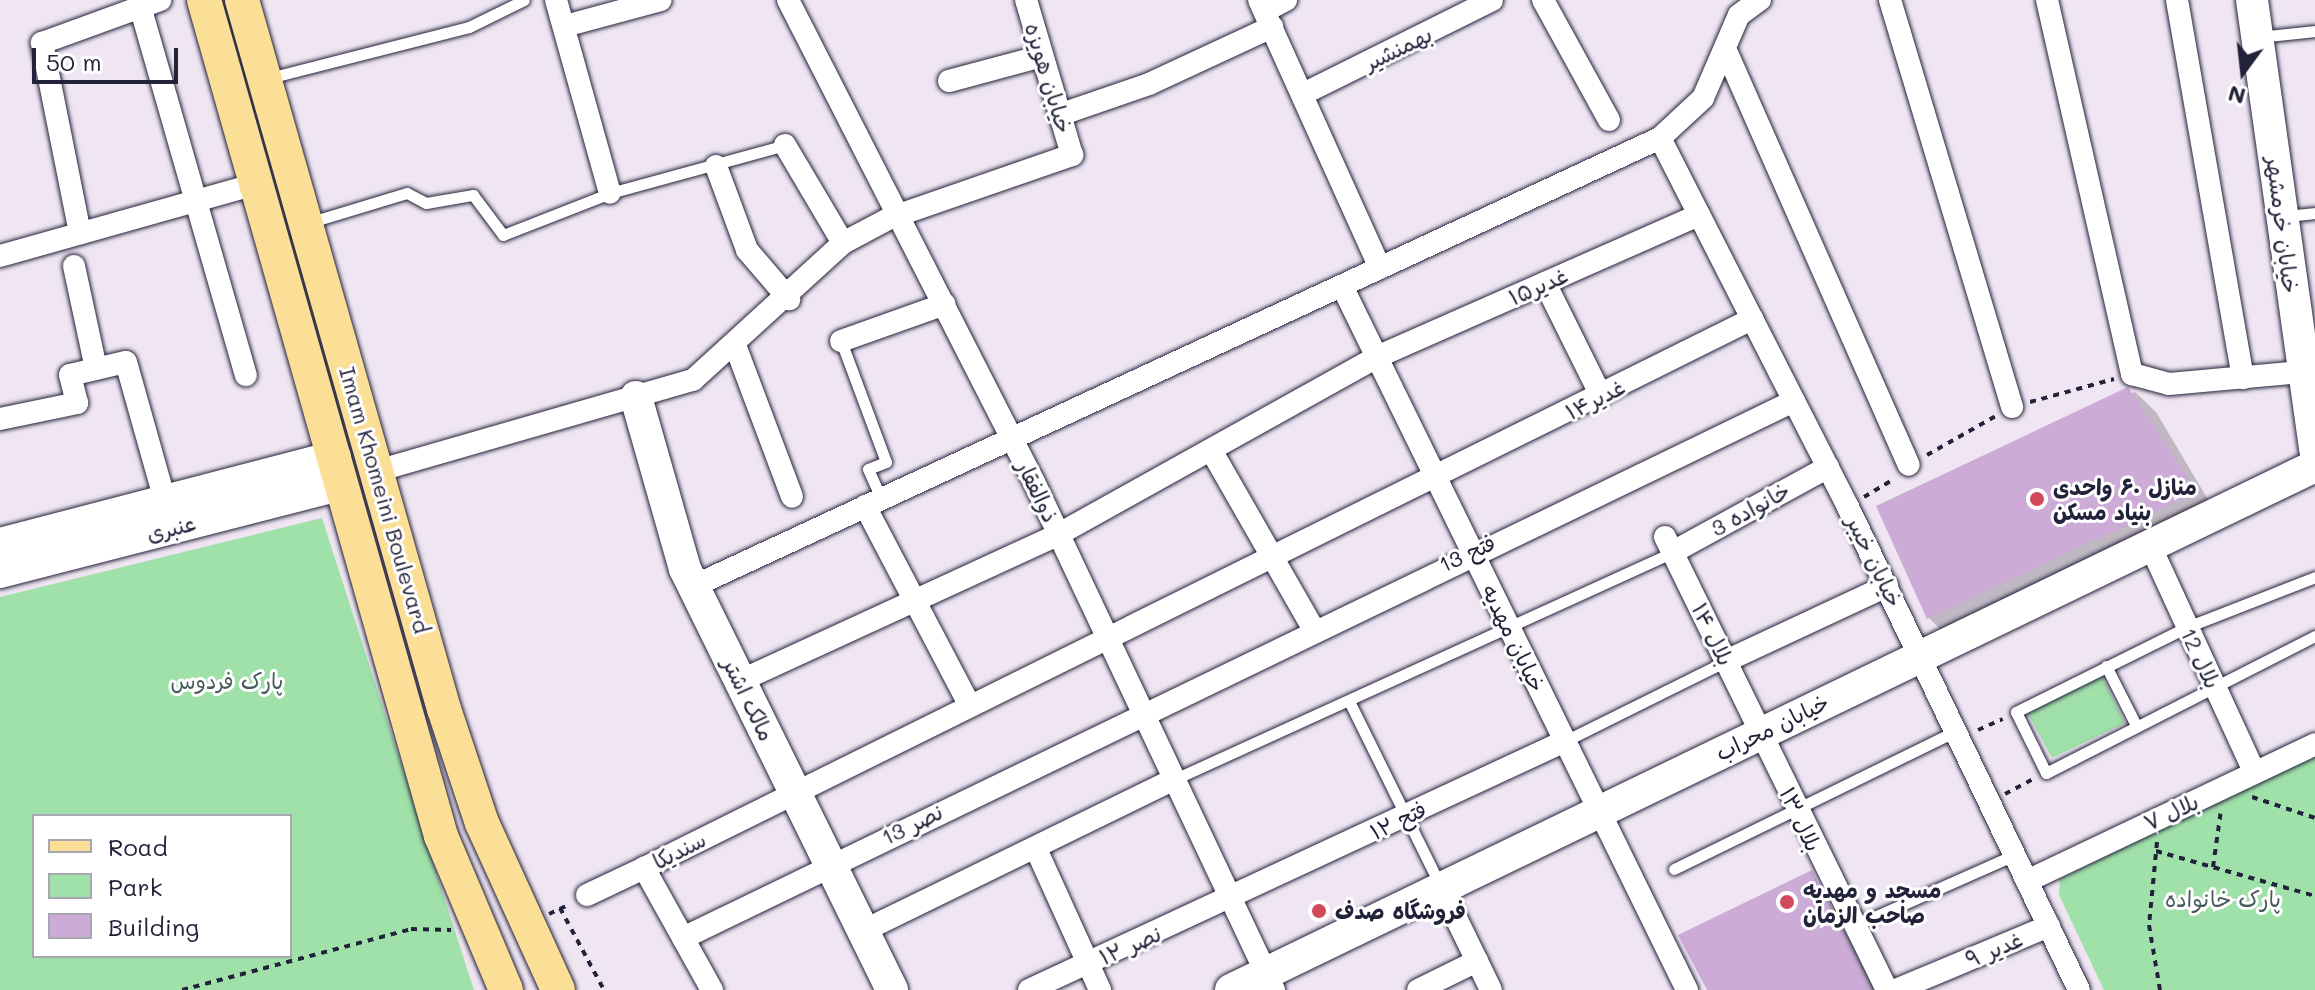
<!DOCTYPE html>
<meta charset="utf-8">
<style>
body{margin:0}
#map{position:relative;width:2315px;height:990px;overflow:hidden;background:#f0e6f3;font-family:Mali,"Playpen Sans Arabic",sans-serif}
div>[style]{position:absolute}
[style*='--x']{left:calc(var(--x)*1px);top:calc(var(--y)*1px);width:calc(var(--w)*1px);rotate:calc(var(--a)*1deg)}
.green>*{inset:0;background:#a0e0a9}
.shadow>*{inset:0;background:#0003}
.building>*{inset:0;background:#ccabd6}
.path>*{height:4px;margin-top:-2px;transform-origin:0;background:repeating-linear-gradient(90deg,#22223b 0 6px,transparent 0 12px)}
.roads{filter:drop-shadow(0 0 2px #22223b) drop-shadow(0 0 2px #22223b)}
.lane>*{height:11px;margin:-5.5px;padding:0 5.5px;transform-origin:5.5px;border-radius:5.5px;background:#fff}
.street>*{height:22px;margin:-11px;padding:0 11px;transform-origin:11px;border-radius:11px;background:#fff}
.secondary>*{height:32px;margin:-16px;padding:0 16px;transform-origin:16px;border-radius:16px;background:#fff}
.primary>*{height:34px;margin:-17px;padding:0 17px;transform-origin:17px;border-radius:17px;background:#fbdf96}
.dots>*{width:22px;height:22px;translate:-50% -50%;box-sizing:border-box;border:4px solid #fff;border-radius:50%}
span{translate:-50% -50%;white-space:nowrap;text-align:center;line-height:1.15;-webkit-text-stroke:6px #fff;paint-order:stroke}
.street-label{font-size:22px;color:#22223b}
.poi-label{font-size:22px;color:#22223b;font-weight:700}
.left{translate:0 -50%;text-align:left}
.park-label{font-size:22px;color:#485b5c}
.legend{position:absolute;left:32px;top:814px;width:260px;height:144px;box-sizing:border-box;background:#fff;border:2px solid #a7a7b1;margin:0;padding:10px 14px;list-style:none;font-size:24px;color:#22223b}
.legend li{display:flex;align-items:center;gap:16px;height:40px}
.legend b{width:40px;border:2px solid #a7a7b1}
.north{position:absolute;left:2203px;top:32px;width:80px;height:80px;-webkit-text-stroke:6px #fff;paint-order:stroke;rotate:195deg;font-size:22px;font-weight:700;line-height:32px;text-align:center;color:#22223b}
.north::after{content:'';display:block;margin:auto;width:28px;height:36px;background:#22223b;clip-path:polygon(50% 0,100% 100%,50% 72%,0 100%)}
.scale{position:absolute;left:32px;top:48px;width:146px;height:36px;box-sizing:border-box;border:4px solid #22223b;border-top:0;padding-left:10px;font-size:24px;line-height:28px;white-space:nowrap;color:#22223b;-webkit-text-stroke:6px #fff;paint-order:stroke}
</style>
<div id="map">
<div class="green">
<div style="clip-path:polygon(evenodd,322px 518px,474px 990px,0 990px,0 597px,322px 518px,34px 816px,290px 816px,290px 956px,34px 956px,34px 816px)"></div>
<div style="clip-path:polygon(2102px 676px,2125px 723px,2052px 758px,2027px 712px)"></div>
<div style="clip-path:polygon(2315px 752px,2315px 990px,2104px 990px,2059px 895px,2060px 879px)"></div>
</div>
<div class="shadow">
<div style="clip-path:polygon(2135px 392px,2156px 412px,2216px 513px,1949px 638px,1929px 618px,1879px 507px)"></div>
<div style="clip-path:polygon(1812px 872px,1877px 990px,1709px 990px)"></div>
</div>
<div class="building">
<div style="clip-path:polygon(2128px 387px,2197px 492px,1927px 619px,1876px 506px)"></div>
<div style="clip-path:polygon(1812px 870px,1871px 990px,1707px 990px,1678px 935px)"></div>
</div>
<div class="path">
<div style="--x:2030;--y:402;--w:87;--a:-15.3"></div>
<div style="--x:1927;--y:455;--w:79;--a:-29.5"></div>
<div style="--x:1864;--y:497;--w:35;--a:-31"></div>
<div style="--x:1978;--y:730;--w:27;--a:-24"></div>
<div style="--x:2005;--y:794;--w:32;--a:-28"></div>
<div style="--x:2252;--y:797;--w:66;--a:18.4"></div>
<div style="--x:2157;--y:842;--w:83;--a:95.5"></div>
<div style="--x:2149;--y:925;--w:66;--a:80.4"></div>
<div style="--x:2156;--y:851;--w:165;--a:15.8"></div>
<div style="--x:2213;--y:867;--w:58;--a:-82"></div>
<div style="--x:560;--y:908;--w:93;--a:61.8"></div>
<div style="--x:549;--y:914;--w:23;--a:-25"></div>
<div style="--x:182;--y:990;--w:237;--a:-14.9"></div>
<div style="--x:411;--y:929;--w:40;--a:1.4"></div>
</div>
<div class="roads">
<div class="lane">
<div style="--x:2259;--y:37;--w:56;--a:-6.1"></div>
<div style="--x:269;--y:78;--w:206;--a:-14.3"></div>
<div style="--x:469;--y:27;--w:61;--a:-26.1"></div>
<div style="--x:2287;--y:216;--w:28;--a:-6"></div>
<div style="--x:311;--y:222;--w:100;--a:-16.8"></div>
<div style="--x:407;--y:193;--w:21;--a:28"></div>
<div style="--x:426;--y:203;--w:48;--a:-9.7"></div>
<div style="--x:473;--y:195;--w:50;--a:53.1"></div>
<div style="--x:503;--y:235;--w:115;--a:-21.4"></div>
<div style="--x:610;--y:193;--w:181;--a:-15.3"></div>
<div style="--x:841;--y:341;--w:129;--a:69.6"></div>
<div style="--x:886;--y:462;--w:19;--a:159"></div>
<div style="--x:868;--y:469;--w:32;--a:66"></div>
<div style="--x:2315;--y:577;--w:137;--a:158.7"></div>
<div style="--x:2187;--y:627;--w:191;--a:153.6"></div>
<div style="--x:2016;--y:712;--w:68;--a:63.8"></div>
<div style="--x:2046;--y:773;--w:302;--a:-27"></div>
<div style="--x:2106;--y:666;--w:68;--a:63.1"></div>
<div style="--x:1349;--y:701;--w:208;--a:63.7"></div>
<div style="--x:1565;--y:741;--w:180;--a:-26.4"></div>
<div style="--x:1175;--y:779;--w:547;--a:-24.5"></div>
<div style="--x:1674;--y:869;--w:314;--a:-26.1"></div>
<div style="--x:1854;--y:926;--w:175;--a:-23.9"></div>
</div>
<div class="street">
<div style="--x:556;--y:0;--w:200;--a:74.4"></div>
<div style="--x:788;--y:0;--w:541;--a:62.96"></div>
<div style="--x:1034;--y:482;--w:562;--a:64.71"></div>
<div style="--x:1259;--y:0;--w:294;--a:65.7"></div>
<div style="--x:1543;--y:0;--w:137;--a:61.2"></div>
<div style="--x:1890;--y:0;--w:425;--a:73.3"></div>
<div style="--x:2047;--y:0;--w:384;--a:77.2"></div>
<div style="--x:2132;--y:374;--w:38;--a:15"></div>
<div style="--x:2169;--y:384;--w:133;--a:-5.2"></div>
<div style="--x:2177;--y:0;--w:384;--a:80.1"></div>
<div style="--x:140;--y:6;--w:384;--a:74"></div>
<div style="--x:1265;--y:11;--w:24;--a:-28"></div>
<div style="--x:565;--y:26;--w:99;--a:-15.2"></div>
<div style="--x:1727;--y:53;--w:450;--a:66.2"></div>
<div style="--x:949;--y:81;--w:96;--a:-15"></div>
<div style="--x:1303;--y:94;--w:211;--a:-26.4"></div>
<div style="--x:1059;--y:115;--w:95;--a:-19"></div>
<div style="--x:1149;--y:84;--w:136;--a:-24.9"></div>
<div style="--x:1660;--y:138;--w:414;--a:63"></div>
<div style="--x:1848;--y:507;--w:535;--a:64.44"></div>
<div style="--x:785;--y:145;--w:114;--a:59.4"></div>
<div style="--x:716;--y:166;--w:90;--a:69.7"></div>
<div style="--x:747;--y:250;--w:65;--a:49.4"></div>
<div style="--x:80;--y:233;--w:194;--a:-101.3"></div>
<div style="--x:42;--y:43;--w:126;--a:-20"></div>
<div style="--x:0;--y:256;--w:267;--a:-15.7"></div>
<div style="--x:74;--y:266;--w:105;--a:77.9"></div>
<div style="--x:1545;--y:283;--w:126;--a:63.6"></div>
<div style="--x:1342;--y:286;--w:784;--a:63.89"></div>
<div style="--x:841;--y:341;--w:110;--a:-19.6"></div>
<div style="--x:735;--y:345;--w:162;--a:69.4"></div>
<div style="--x:0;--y:419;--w:79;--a:-11.7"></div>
<div style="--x:77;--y:403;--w:29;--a:-104"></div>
<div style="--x:70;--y:375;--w:57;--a:-13.1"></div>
<div style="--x:126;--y:362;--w:144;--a:74.3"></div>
<div style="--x:1211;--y:450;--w:205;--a:60.2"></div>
<div style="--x:377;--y:471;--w:329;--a:-16.1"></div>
<div style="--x:693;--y:380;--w:203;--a:-42.4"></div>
<div style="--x:843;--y:243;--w:53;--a:-28"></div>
<div style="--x:890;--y:218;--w:193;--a:-19.1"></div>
<div style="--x:1072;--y:155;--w:162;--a:-106.5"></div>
<div style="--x:865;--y:506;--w:226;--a:62.3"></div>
<div style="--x:1665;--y:537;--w:504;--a:63.89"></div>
<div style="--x:2149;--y:543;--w:253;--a:65.3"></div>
<div style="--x:1673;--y:552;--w:177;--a:-28.7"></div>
<div style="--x:694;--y:586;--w:1065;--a:-24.88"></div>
<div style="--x:1660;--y:138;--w:59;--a:-42.9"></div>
<div style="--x:1703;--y:98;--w:90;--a:-66.6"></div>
<div style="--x:1739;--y:15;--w:26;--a:-36"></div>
<div style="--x:1726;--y:661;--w:178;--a:-25"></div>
<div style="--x:740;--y:681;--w:351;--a:-24.7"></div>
<div style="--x:1059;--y:534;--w:364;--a:-29.1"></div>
<div style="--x:1377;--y:357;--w:352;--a:-23.8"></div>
<div style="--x:1037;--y:851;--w:153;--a:65.6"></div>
<div style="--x:2027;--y:881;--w:319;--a:-25.4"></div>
<div style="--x:1441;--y:887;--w:114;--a:64.1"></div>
<div style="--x:587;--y:895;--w:63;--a:-25.3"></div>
<div style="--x:863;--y:931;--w:347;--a:-26"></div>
<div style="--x:683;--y:938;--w:1234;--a:-25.8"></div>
<div style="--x:712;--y:990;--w:140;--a:-119.1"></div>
<div style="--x:644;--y:868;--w:1237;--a:-26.36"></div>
<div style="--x:1029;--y:990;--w:591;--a:-24.92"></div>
<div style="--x:1418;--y:990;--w:66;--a:-26.2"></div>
<div style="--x:1896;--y:990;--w:166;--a:-22.7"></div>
</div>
<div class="secondary">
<div style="--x:2252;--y:0;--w:454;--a:82"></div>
<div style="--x:636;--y:397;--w:179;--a:74.1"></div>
<div style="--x:685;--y:569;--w:469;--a:63.8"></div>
<div style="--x:0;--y:544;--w:346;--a:-14.6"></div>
<div style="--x:0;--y:572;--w:353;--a:-14.4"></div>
<div style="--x:1231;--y:990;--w:1204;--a:-25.8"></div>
</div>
<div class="primary">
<div style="--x:204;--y:0;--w:869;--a:74.17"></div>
<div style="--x:441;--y:836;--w:167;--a:67.1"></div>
<div style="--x:242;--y:0;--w:737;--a:74.1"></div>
<div style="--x:444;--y:709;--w:120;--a:71.6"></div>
<div style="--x:482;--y:823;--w:183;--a:65.5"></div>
</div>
</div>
<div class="dots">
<div style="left:2037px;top:499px;background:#d1495b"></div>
<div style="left:1787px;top:902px;background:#d1495b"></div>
<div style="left:1319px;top:911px;background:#d1495b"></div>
</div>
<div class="street-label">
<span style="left:1398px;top:48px;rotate:-26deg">بهمنشیر</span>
<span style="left:1049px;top:78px;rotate:73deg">خیابان هویزه</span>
<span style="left:2283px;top:225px;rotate:83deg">خیابان خرمشهر</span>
<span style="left:1538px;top:286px;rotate:-24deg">غدیر۱۵</span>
<span style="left:1595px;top:399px;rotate:-27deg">غدیر۱۴</span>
<span style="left:1038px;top:491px;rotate:64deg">ذوالفقار</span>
<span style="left:385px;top:500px;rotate:74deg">Imam Khomeini Boulevard</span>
<span style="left:1750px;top:509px;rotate:-29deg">خانواده 3</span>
<span style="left:171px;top:528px;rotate:-15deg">عنبری</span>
<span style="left:1467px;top:553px;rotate:-25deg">فتح 13</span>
<span style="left:1875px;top:561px;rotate:64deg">خیابان خیبر</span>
<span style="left:1713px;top:634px;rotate:64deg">بلال ۱۴</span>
<span style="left:1514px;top:638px;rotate:64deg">خیابان مهدیه</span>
<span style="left:2201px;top:658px;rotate:65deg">بلال 12</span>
<span style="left:749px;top:699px;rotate:64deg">مالک اشتر</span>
<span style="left:1772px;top:727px;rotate:-26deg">خیابان محراب</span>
<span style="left:2171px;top:812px;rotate:-25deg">بلال ۷</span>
<span style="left:1801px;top:819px;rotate:65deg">بلال ۱۳</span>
<span style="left:1398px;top:820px;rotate:-26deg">فتح ۱۲</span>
<span style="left:912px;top:824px;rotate:-26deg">نصر 13</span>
<span style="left:679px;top:850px;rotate:-27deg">سندیکا</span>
<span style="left:1130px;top:945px;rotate:-24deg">نصر ۱۲</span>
<span style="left:1994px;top:949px;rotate:-23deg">غدیر ۹</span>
</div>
<div class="poi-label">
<span class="left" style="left:2053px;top:499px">منازل ۶۰ واحدی<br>بنیاد مسکن</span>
<span class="left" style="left:1803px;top:902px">مسجد و مهدیه<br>صاحب الزمان</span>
<span class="left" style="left:1335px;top:911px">فروشگاه صدف</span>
</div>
<div class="park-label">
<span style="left:227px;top:681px">پارک فردوس</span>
<span style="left:2223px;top:899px">پارک خانواده</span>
</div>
<ul class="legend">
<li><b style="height:10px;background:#fbdf96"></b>Road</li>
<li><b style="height:22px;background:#a0e0a9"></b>Park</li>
<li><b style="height:22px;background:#ccabd6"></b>Building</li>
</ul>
<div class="north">N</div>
<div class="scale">50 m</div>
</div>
